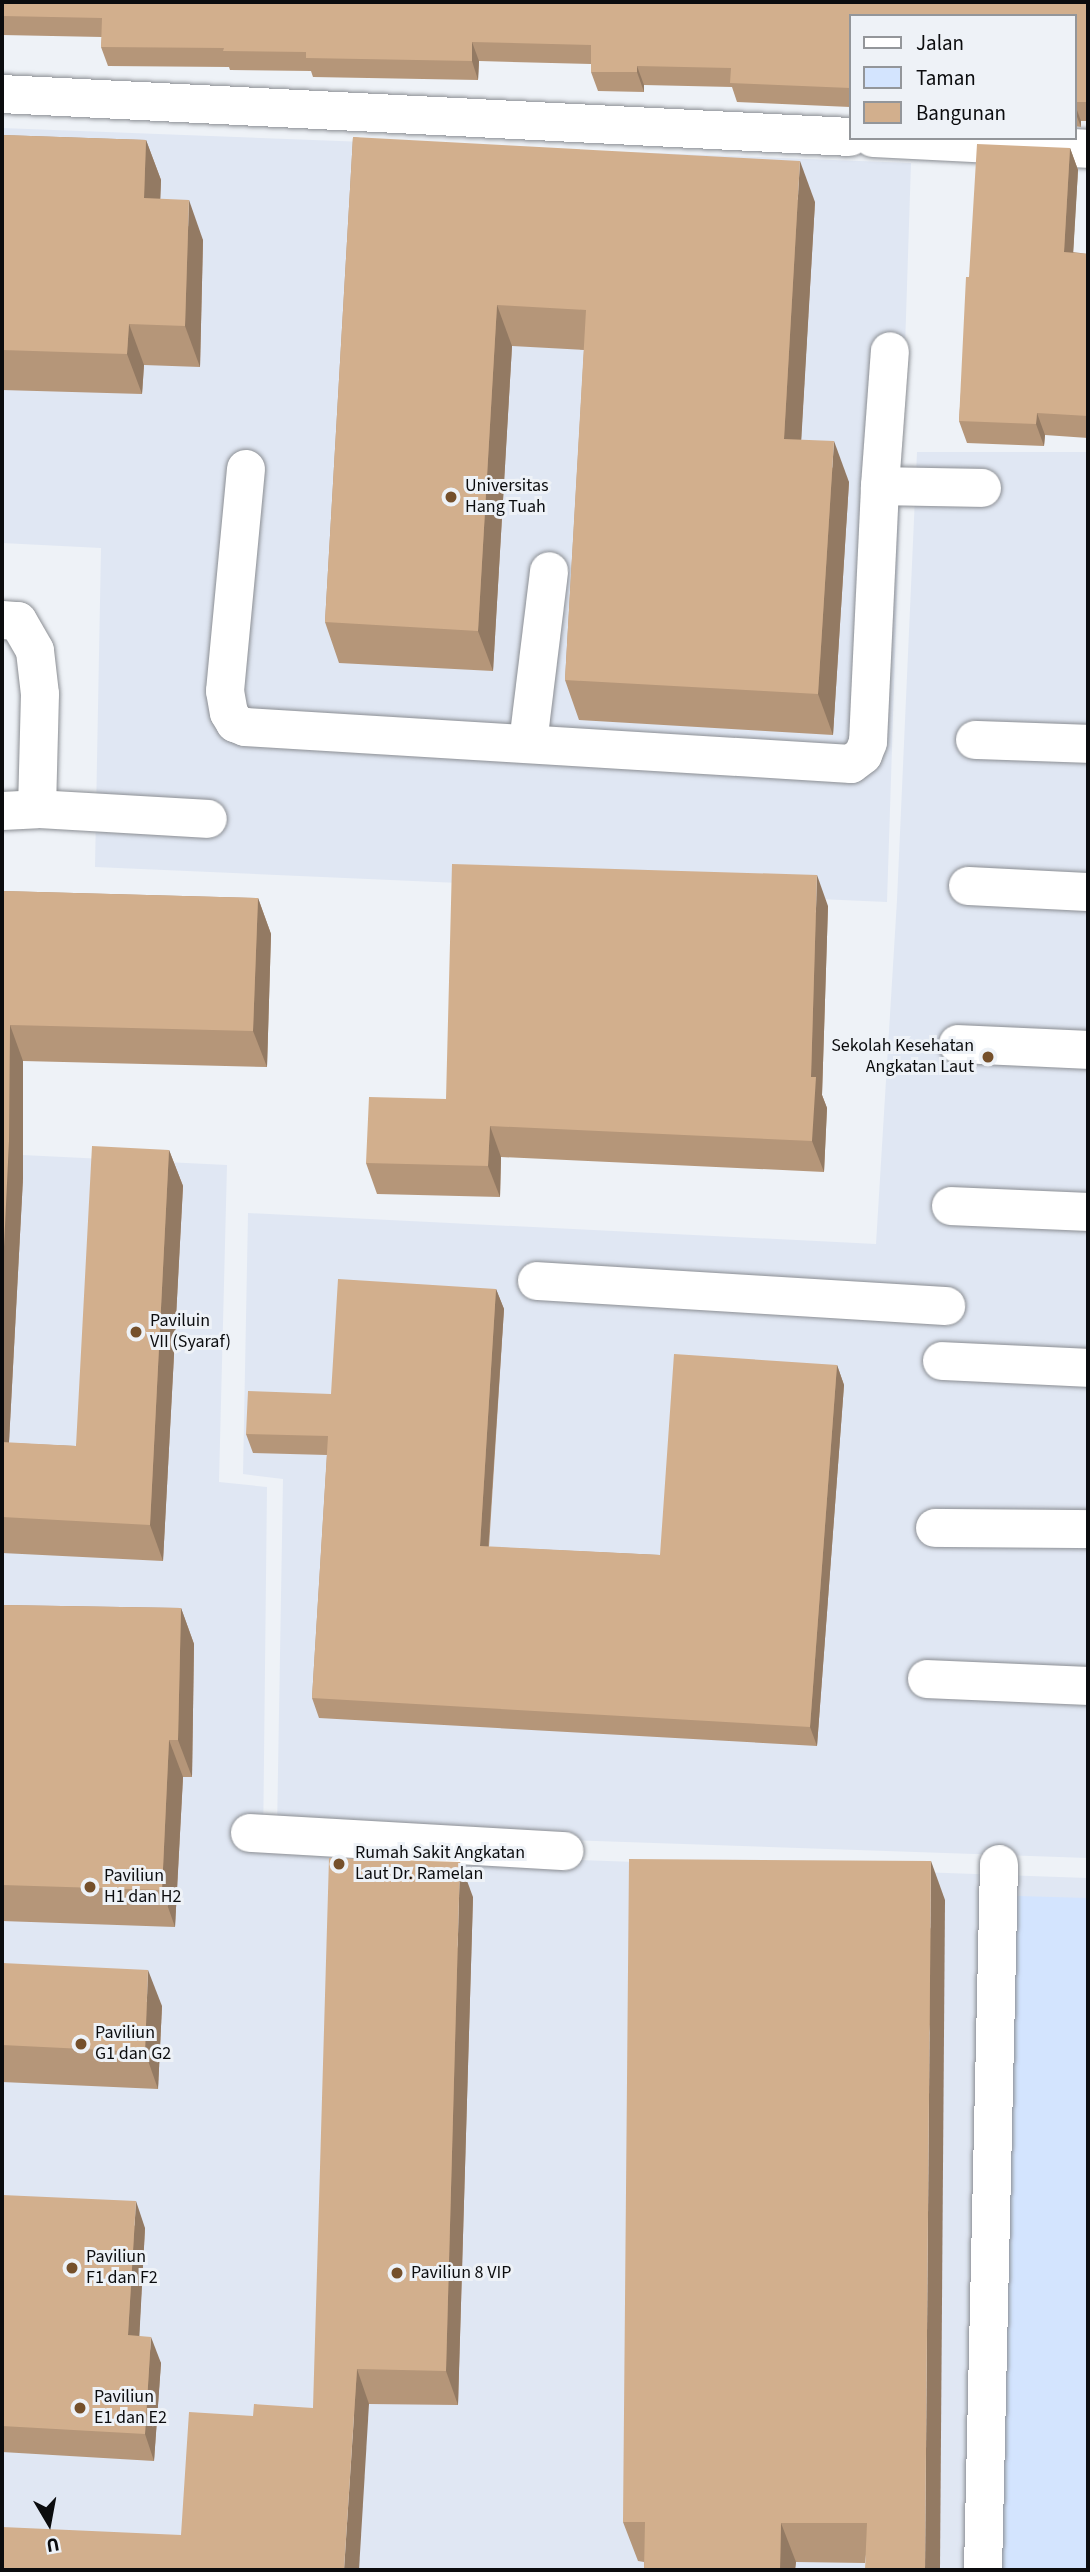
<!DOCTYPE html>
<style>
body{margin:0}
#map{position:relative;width:1090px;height:2572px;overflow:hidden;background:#eef2f7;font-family:"Source Sans 3",sans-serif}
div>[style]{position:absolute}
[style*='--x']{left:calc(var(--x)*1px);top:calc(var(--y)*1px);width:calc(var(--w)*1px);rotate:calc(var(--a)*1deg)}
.built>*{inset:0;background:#e0e7f3}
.green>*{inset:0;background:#d3e4fe}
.roads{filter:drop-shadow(0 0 2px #8b8e93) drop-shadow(0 0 2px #8b8e93)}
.minor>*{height:38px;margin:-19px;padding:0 19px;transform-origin:19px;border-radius:19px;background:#fff}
.wall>*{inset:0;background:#b59679}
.shaded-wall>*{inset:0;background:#937a63}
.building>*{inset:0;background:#d2af8d}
.dots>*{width:19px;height:19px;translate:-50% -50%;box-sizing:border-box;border:4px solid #eef2f7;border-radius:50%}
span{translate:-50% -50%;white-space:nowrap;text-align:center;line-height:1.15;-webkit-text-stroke:6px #eef2f7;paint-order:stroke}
.poi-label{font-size:18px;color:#0b0c0e}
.left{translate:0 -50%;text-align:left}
.right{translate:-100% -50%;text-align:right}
.frame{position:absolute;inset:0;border:4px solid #0b0c0e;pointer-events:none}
.legend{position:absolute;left:849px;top:14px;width:228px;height:126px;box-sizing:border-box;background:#eef2f7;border:2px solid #93969a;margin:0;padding:9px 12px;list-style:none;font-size:21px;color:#0b0c0e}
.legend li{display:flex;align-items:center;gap:14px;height:35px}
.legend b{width:35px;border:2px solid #93969a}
.north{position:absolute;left:14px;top:2488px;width:70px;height:70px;-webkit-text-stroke:5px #eef2f7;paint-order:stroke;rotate:170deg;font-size:19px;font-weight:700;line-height:28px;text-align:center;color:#0b0c0e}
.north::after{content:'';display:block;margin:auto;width:24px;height:32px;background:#0b0c0e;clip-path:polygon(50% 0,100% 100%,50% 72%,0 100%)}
</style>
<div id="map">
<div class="built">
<div style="clip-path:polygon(2px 128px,911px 163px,887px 902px,95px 867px,101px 548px,2px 543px)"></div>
<div style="clip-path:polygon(917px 452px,1088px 452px,1088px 1858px,277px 1830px,283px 1479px,243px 1474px,248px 1213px,876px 1244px,897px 900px)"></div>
<div style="clip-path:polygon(2px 1154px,227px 1165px,219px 1482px,267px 1487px,263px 1849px,1088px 1878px,1088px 2570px,2px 2570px)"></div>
</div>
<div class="green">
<div style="clip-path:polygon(1017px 1896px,1088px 1898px,1088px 2570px,995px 2568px)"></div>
</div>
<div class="roads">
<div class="minor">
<div style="--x:2;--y:94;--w:849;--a:2.9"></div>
<div style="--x:873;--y:138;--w:215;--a:2.9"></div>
<div style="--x:246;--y:469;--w:223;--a:95.4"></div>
<div style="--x:225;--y:691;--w:22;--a:80"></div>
<div style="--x:229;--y:713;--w:12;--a:59"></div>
<div style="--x:235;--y:723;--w:11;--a:22"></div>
<div style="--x:245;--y:727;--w:607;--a:3.49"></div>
<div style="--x:851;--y:764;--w:15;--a:-37"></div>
<div style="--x:863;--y:755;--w:14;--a:-69"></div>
<div style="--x:868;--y:742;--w:256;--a:-87.3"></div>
<div style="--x:880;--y:486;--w:102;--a:1.1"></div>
<div style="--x:880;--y:486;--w:135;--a:-85.8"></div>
<div style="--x:2;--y:620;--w:16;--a:4"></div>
<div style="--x:18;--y:621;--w:34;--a:60"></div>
<div style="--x:35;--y:651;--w:43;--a:83.4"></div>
<div style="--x:40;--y:694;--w:115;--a:91.5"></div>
<div style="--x:975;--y:740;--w:113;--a:2"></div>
<div style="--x:528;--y:743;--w:173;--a:-83"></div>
<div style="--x:2;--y:811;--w:35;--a:-3"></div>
<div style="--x:37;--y:809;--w:171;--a:3.3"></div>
<div style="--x:968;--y:886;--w:120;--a:2.9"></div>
<div style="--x:958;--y:1044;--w:130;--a:2.6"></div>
<div style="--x:951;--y:1206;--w:137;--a:2.5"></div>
<div style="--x:537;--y:1281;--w:410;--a:3.5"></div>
<div style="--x:942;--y:1361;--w:146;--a:2.7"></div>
<div style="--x:935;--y:1528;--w:153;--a:0.4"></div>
<div style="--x:927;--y:1679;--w:161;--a:2.5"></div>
<div style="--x:250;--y:1833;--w:315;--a:3.3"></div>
<div style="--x:983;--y:2570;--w:706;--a:-88.7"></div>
</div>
</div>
<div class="wall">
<div style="clip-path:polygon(2px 2px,1088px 2px,1088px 121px,1081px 121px,1081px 127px,1074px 126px,1074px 16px,850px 16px,850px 107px,737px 102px,732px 87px,644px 85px,644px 92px,598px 91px,591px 72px,591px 64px,479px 61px,478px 80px,313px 77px,311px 71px,230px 70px,229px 67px,108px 66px,101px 47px,102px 37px,2px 35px)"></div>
<div style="clip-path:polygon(2px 135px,146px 140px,161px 180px,160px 199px,203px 240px,200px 367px,144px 365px,142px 394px,2px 390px)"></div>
<div style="clip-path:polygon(353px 137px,815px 202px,801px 440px,849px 482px,833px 735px,579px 720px,565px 680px,584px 350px,512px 346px,493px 671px,339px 663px,325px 622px)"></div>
<div style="clip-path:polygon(1070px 148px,1078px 170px,1073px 252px,1088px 254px,1088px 438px,1045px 435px,1044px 446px,967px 443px,959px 421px,969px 277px)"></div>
<div style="clip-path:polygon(2px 891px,258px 898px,271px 934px,267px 1067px,23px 1061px,23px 1178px,9px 1443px,76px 1446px,169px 1150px,183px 1186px,163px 1561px,2px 1553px)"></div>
<div style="clip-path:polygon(828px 906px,822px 1095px,827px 1108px,824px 1172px,501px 1157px,500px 1197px,377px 1194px,366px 1163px,446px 1099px)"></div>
<div style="clip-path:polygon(496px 1289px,504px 1309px,489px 1547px,660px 1555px,837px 1365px,844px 1385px,817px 1746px,319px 1718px,312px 1698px,327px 1455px,253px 1453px,246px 1434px,331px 1394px)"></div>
<div style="clip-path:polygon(2px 1605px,181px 1608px,194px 1644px,192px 1777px,183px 1777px,175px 1927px,2px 1921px)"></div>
<div style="clip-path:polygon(473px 1897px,458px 2405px,369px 2404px,181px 2535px,253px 2416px,313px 2408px)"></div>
<div style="clip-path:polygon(945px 1900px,865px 2563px,796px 2562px,795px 2570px,644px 2570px,644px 2562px,638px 2561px,623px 2522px)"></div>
<div style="clip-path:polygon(2px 1963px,162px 2006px,158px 2089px,2px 2082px)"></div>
<div style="clip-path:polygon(2px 2195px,145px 2228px,139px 2336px,161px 2363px,154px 2461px,2px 2452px)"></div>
</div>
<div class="shaded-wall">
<div style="clip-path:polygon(472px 42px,479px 61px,478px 80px,472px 61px)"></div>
<div style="clip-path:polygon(637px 66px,644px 85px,644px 92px,637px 72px)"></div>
<div style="clip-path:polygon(1074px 102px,1081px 121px,1081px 127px,1074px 109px)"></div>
<div style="clip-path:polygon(146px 140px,161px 180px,159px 239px,144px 198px)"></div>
<div style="clip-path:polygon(1070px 148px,1078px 170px,1072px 274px,1064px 252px)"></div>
<div style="clip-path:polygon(800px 161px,815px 202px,799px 479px,784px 439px)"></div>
<div style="clip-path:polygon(189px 200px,203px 240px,200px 367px,185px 326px)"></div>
<div style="clip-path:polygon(497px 305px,512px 346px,493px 671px,478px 631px)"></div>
<div style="clip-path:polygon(129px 324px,144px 365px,142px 394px,127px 354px)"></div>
<div style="clip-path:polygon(1037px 413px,1045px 435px,1044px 446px,1036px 424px)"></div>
<div style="clip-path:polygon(834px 441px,849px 482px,833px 735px,818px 694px)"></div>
<div style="clip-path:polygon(817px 875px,828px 906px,822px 1095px,827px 1108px,824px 1172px,812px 1141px,811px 1077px)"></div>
<div style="clip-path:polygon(258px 898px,271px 934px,267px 1067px,253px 1031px)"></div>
<div style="clip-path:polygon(10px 1025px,23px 1061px,23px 1178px,7px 1479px,2px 1464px,2px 1289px)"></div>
<div style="clip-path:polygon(490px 1126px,501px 1157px,500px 1197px,488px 1166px)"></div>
<div style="clip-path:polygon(169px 1150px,183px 1186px,163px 1561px,150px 1525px)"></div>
<div style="clip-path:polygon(496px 1289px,504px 1309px,487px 1566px,480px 1546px)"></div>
<div style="clip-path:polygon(837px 1365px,844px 1385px,817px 1746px,810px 1727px)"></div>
<div style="clip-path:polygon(181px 1608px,194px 1644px,192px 1777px,178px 1740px)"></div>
<div style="clip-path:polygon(169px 1740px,183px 1777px,175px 1927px,162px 1890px)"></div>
<div style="clip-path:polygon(931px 1861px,945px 1900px,940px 2570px,925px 2570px)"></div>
<div style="clip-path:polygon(460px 1862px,473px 1897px,458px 2405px,446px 2371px)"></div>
<div style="clip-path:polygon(148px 1970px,162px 2006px,158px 2089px,145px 2052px)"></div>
<div style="clip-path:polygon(136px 2201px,145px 2228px,138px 2362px,128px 2335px)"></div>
<div style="clip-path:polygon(151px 2337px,161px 2363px,154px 2461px,145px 2434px)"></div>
<div style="clip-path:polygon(357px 2369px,369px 2404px,359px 2570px,344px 2570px)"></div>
<div style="clip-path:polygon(781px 2523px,796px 2562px,795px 2570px,780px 2570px)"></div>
</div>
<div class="building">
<div style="clip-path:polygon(2px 2px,1088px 2px,1088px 102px,1074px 102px,1074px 16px,850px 16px,850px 88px,730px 83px,731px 68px,637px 66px,637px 72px,591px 72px,591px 45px,472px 42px,472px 61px,306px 58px,306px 52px,223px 51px,224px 48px,101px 47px,102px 18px,2px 16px)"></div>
<div style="clip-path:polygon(2px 135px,146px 140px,144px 198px,189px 200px,185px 326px,129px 324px,127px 354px,2px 350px)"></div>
<div style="clip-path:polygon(353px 137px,800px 161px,784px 439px,834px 441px,818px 694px,565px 680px,586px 310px,497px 305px,478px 631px,325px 622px)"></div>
<div style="clip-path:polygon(977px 144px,1070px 148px,1064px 252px,1088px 254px,1088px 416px,1037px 413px,1036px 424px,959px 421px,966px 277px,969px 277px)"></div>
<div style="clip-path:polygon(452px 864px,817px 875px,811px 1077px,816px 1077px,812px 1141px,490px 1126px,488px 1166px,366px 1163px,369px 1097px,446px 1099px)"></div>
<div style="clip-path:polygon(2px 891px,258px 898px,253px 1031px,10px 1025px,9px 1141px,2px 1289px)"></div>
<div style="clip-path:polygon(92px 1146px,169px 1150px,150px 1525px,2px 1517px,2px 1442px,76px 1446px)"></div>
<div style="clip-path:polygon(338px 1279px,496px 1289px,480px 1546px,660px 1555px,674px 1354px,837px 1365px,810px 1727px,312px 1698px,328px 1436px,246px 1434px,248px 1391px,331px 1394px)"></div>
<div style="clip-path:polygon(2px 1605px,181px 1608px,178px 1740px,169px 1740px,162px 1890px,2px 1885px)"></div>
<div style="clip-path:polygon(329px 1858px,460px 1862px,446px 2371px,357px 2369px,344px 2570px,2px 2570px,2px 2527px,181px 2535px,189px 2412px,253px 2416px,254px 2404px,313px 2408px)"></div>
<div style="clip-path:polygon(629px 1859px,931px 1861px,925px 2570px,865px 2570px,867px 2523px,781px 2523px,780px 2570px,644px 2570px,645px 2522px,623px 2522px)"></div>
<div style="clip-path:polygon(2px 1963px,148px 1970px,145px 2052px,2px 2045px)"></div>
<div style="clip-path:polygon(2px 2195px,136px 2201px,128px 2335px,151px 2337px,145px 2434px,2px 2426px)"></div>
</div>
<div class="dots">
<div style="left:451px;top:497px;background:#75502b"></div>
<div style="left:988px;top:1057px;background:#75502b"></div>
<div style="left:136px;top:1332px;background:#75502b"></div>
<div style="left:339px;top:1864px;background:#75502b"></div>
<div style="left:90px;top:1887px;background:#75502b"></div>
<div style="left:81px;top:2044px;background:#75502b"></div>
<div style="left:72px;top:2268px;background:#75502b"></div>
<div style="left:397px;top:2273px;background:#75502b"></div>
<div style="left:80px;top:2408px;background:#75502b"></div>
</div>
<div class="poi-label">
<span class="left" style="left:465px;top:497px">Universitas<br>Hang Tuah</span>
<span class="right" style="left:974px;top:1057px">Sekolah Kesehatan<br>Angkatan Laut</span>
<span class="left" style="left:150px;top:1332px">Paviluin<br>VII (Syaraf)</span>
<span class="left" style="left:355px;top:1864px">Rumah Sakit Angkatan<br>Laut Dr. Ramelan</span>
<span class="left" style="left:104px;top:1887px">Paviliun<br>H1 dan H2</span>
<span class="left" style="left:95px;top:2044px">Paviliun<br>G1 dan G2</span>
<span class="left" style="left:86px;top:2268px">Paviliun<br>F1 dan F2</span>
<span class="left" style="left:411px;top:2273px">Paviliun 8 VIP</span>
<span class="left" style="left:94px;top:2408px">Paviliun<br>E1 dan E2</span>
</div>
<div class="frame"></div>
<ul class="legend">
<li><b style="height:9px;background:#fff"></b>Jalan</li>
<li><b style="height:19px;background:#d3e4fe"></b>Taman</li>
<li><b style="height:19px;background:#d2af8d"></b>Bangunan</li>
</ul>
<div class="north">U</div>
</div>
